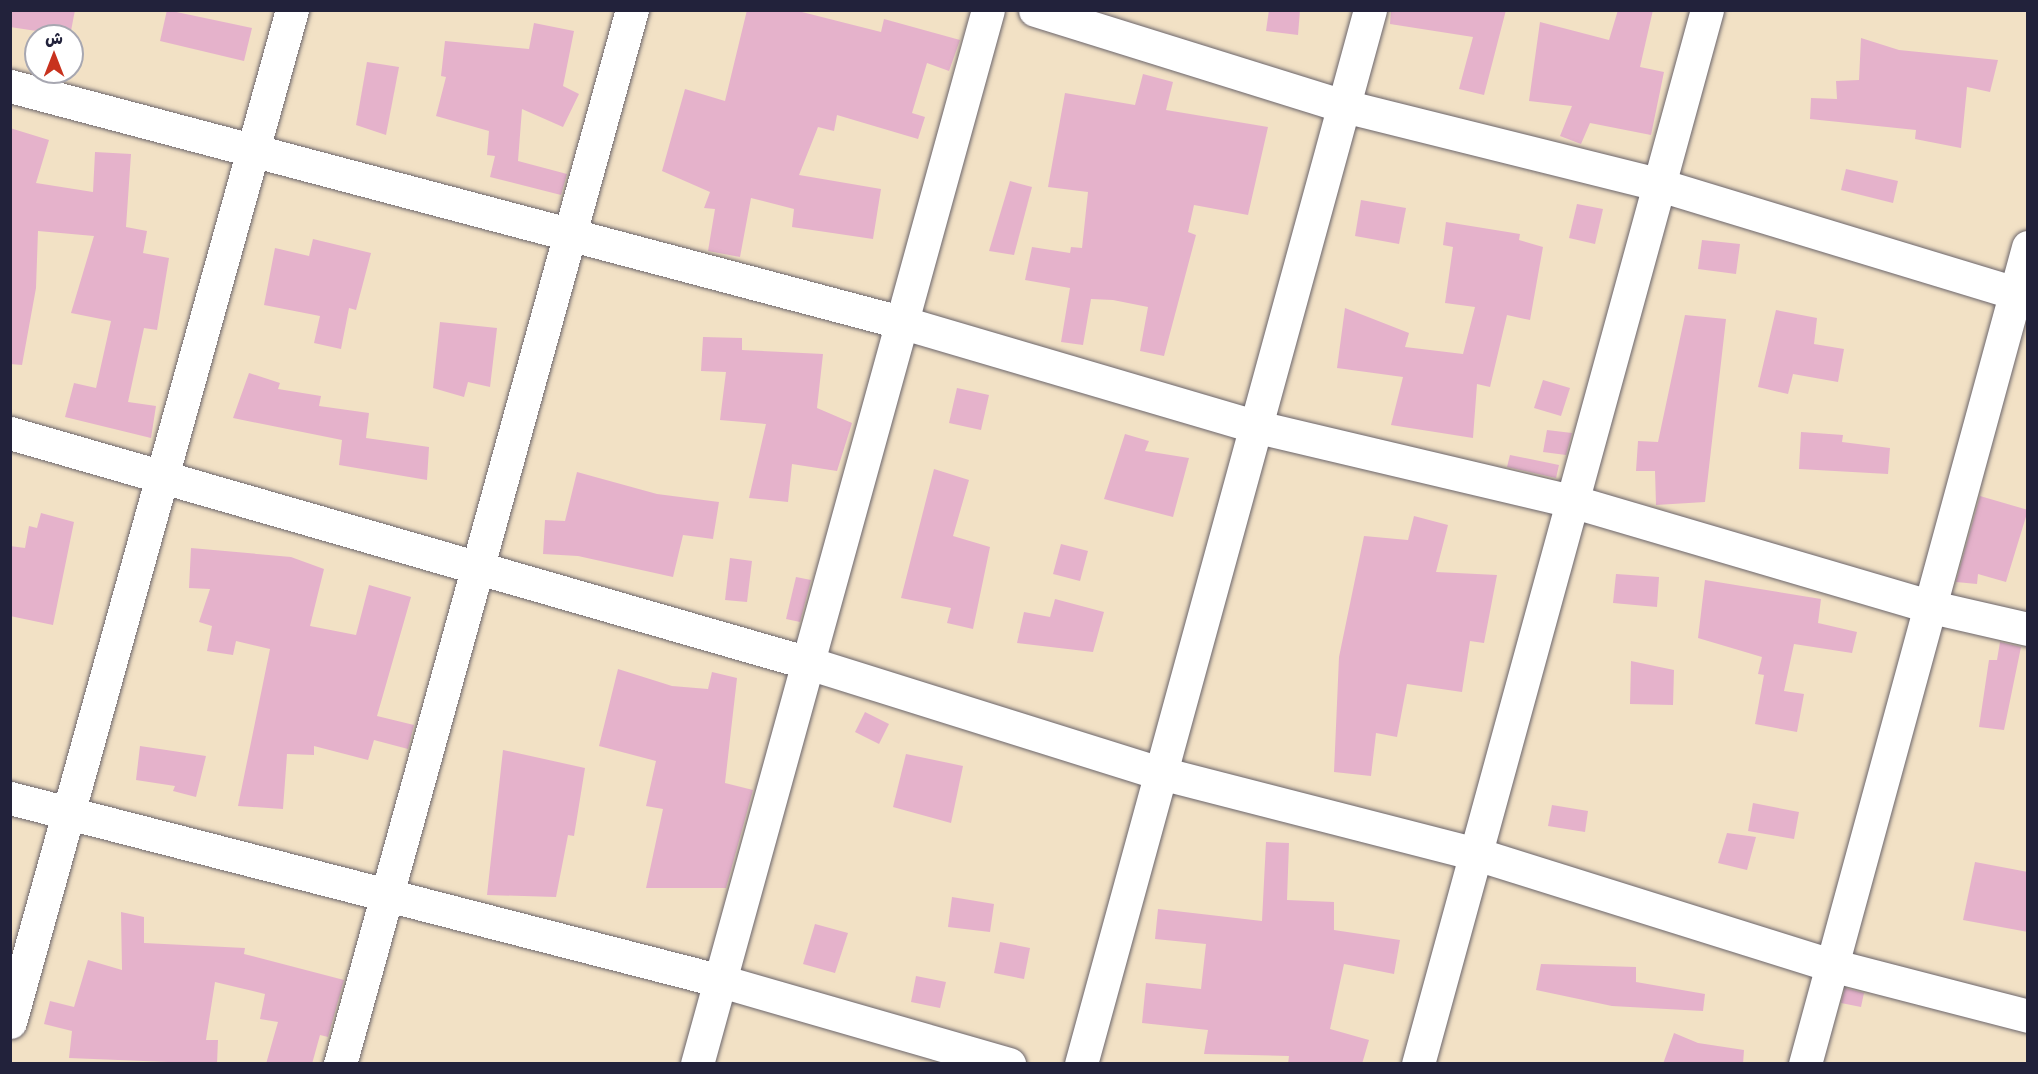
<!DOCTYPE html>
<meta charset="utf-8">
<style>
body{margin:0}
#map{position:relative;width:2038px;height:1074px;overflow:hidden;background:#f2e1c5;font-family:Delius,"Playpen Sans Arabic",sans-serif}
div>[style]{position:absolute}
[style*='--x']{left:calc(var(--x)*1px);top:calc(var(--y)*1px);width:calc(var(--w)*1px);rotate:calc(var(--a)*1deg)}
.building>*{inset:0;background:#e5b2cb}
.roads{filter:drop-shadow(0 0 2px #6b656b) drop-shadow(0 0 2px #6b656b)}
.street>*{height:33px;margin:-16.5px;padding:0 16.5px;transform-origin:16.5px;border-radius:16.5px;background:#fff}
span{translate:-50% -50%;white-space:nowrap;text-align:center;line-height:1.15;-webkit-text-stroke:5px #fff;paint-order:stroke}
.frame{position:absolute;inset:0;border:12px solid #22223b;pointer-events:none}
.north{position:absolute;left:24px;top:24px;width:60px;height:60px;box-sizing:border-box;background:#fff;border:2px solid #a7a7b1;border-radius:50%;rotate:0deg;font-size:16px;font-weight:700;line-height:24px;text-align:center;color:#22223b}
.north::after{content:'';display:block;margin:auto;width:21px;height:27px;background:#c8321e;clip-path:polygon(50% 0,100% 100%,50% 72%,0 100%)}
</style>
<div id="map">
<div class="building">
<div style="clip-path:polygon(10px 10px,75px 10px,70px 36px,10px 27px)"></div>
<div style="clip-path:polygon(167px 10px,252px 28px,244px 61px,160px 41px)"></div>
<div style="clip-path:polygon(747px 10px,794px 10px,881px 32px,884px 19px,960px 40px,949px 71px,927px 63px,912px 113px,925px 117px,918px 139px,837px 115px,834px 131px,818px 127px,799px 175px,881px 189px,873px 239px,792px 227px,794px 209px,751px 198px,740px 257px,708px 251px,715px 209px,704px 208px,710px 192px,662px 171px,685px 89px,725px 101px)"></div>
<div style="clip-path:polygon(1269px 10px,1300px 10px,1298px 35px,1266px 31px)"></div>
<div style="clip-path:polygon(1391px 10px,1506px 10px,1484px 95px,1459px 89px,1473px 37px,1390px 24px)"></div>
<div style="clip-path:polygon(1618px 10px,1653px 10px,1640px 67px,1664px 72px,1651px 135px,1590px 123px,1581px 144px,1560px 136px,1572px 106px,1529px 101px,1540px 22px,1609px 40px)"></div>
<div style="clip-path:polygon(534px 23px,574px 31px,563px 86px,579px 94px,563px 127px,522px 109px,518px 161px,567px 174px,561px 195px,490px 177px,495px 156px,487px 155px,489px 131px,436px 116px,446px 77px,441px 76px,445px 41px,529px 49px)"></div>
<div style="clip-path:polygon(1861px 38px,1899px 50px,1998px 60px,1990px 92px,1967px 87px,1961px 148px,1915px 139px,1916px 130px,1810px 119px,1811px 98px,1837px 99px,1836px 81px,1859px 80px)"></div>
<div style="clip-path:polygon(367px 62px,399px 67px,386px 135px,356px 125px)"></div>
<div style="clip-path:polygon(1143px 74px,1173px 82px,1166px 110px,1268px 127px,1248px 215px,1194px 205px,1188px 232px,1196px 235px,1164px 356px,1140px 351px,1148px 307px,1113px 300px,1091px 299px,1083px 345px,1061px 342px,1070px 288px,1025px 280px,1032px 247px,1070px 253px,1071px 247px,1082px 248px,1088px 192px,1048px 187px,1065px 93px,1135px 105px)"></div>
<div style="clip-path:polygon(10px 128px,49px 140px,36px 183px,93px 192px,95px 152px,131px 154px,126px 227px,147px 231px,143px 253px,169px 258px,157px 330px,144px 328px,128px 402px,156px 406px,151px 438px,65px 417px,74px 383px,96px 388px,111px 321px,71px 313px,94px 236px,38px 231px,36px 288px,22px 365px,10px 364px)"></div>
<div style="clip-path:polygon(1846px 169px,1898px 181px,1893px 203px,1841px 190px)"></div>
<div style="clip-path:polygon(1010px 181px,1032px 187px,1014px 255px,989px 251px)"></div>
<div style="clip-path:polygon(1361px 200px,1406px 208px,1399px 244px,1355px 236px)"></div>
<div style="clip-path:polygon(1577px 204px,1603px 209px,1595px 244px,1569px 238px)"></div>
<div style="clip-path:polygon(1446px 222px,1520px 234px,1519px 240px,1543px 247px,1530px 320px,1507px 315px,1490px 387px,1477px 384px,1473px 438px,1391px 425px,1403px 377px,1337px 368px,1345px 308px,1409px 333px,1405px 347px,1463px 354px,1475px 307px,1445px 303px,1453px 247px,1443px 245px)"></div>
<div style="clip-path:polygon(313px 239px,371px 253px,356px 310px,349px 308px,341px 349px,314px 343px,320px 316px,264px 305px,275px 248px,309px 256px)"></div>
<div style="clip-path:polygon(1702px 240px,1740px 244px,1736px 274px,1698px 269px)"></div>
<div style="clip-path:polygon(1776px 310px,1817px 318px,1814px 344px,1844px 349px,1838px 382px,1793px 374px,1788px 394px,1758px 387px)"></div>
<div style="clip-path:polygon(1685px 315px,1726px 319px,1705px 502px,1656px 505px,1655px 471px,1636px 471px,1638px 441px,1658px 442px)"></div>
<div style="clip-path:polygon(440px 322px,497px 328px,490px 387px,468px 382px,464px 397px,433px 388px)"></div>
<div style="clip-path:polygon(703px 337px,742px 338px,742px 350px,823px 354px,817px 408px,852px 423px,837px 471px,792px 464px,788px 502px,749px 498px,766px 424px,720px 420px,726px 372px,701px 371px)"></div>
<div style="clip-path:polygon(249px 373px,280px 383px,278px 389px,321px 396px,319px 406px,369px 413px,366px 438px,429px 447px,427px 480px,339px 465px,342px 440px,233px 418px)"></div>
<div style="clip-path:polygon(1543px 380px,1570px 388px,1561px 416px,1534px 408px)"></div>
<div style="clip-path:polygon(957px 388px,989px 395px,981px 430px,949px 423px)"></div>
<div style="clip-path:polygon(1547px 430px,1572px 433px,1566px 455px,1543px 452px)"></div>
<div style="clip-path:polygon(1801px 432px,1843px 435px,1842px 442px,1890px 448px,1888px 474px,1799px 469px)"></div>
<div style="clip-path:polygon(1125px 434px,1149px 441px,1145px 451px,1189px 458px,1173px 517px,1104px 499px)"></div>
<div style="clip-path:polygon(1510px 455px,1559px 465px,1556px 478px,1507px 467px)"></div>
<div style="clip-path:polygon(934px 469px,969px 480px,953px 536px,990px 547px,973px 629px,947px 623px,951px 608px,901px 598px)"></div>
<div style="clip-path:polygon(577px 472px,657px 494px,719px 502px,713px 539px,683px 535px,673px 577px,578px 556px,543px 554px,545px 520px,565px 521px)"></div>
<div style="clip-path:polygon(1980px 496px,2028px 510px,2006px 582px,1978px 574px,1977px 584px,1956px 582px)"></div>
<div style="clip-path:polygon(41px 513px,74px 522px,53px 625px,10px 616px,10px 546px,25px 548px,29px 526px,37px 528px)"></div>
<div style="clip-path:polygon(1414px 516px,1448px 525px,1436px 572px,1497px 575px,1484px 643px,1470px 641px,1462px 692px,1407px 684px,1397px 737px,1376px 733px,1371px 776px,1334px 772px,1339px 657px,1364px 536px,1408px 540px)"></div>
<div style="clip-path:polygon(1061px 544px,1088px 551px,1080px 581px,1053px 574px)"></div>
<div style="clip-path:polygon(191px 548px,291px 557px,324px 569px,310px 626px,356px 635px,369px 585px,411px 597px,377px 716px,414px 725px,408px 749px,374px 740px,368px 760px,314px 746px,314px 755px,287px 754px,283px 809px,238px 806px,270px 649px,236px 641px,233px 655px,207px 651px,212px 626px,199px 622px,210px 589px,189px 588px)"></div>
<div style="clip-path:polygon(730px 558px,752px 561px,747px 602px,725px 600px)"></div>
<div style="clip-path:polygon(1616px 574px,1659px 577px,1657px 607px,1613px 603px)"></div>
<div style="clip-path:polygon(796px 577px,811px 580px,800px 622px,786px 619px)"></div>
<div style="clip-path:polygon(1705px 580px,1821px 599px,1818px 623px,1857px 632px,1852px 653px,1794px 644px,1784px 691px,1804px 694px,1797px 732px,1755px 724px,1764px 675px,1758px 674px,1762px 657px,1698px 638px)"></div>
<div style="clip-path:polygon(1055px 599px,1104px 612px,1093px 652px,1017px 643px,1024px 612px,1050px 617px)"></div>
<div style="clip-path:polygon(2000px 642px,2021px 647px,2004px 730px,1979px 727px,1989px 660px,1997px 660px)"></div>
<div style="clip-path:polygon(1631px 661px,1674px 670px,1673px 705px,1630px 704px)"></div>
<div style="clip-path:polygon(618px 669px,672px 686px,708px 689px,712px 672px,737px 678px,725px 783px,753px 790px,726px 888px,646px 888px,663px 809px,646px 806px,656px 761px,599px 746px)"></div>
<div style="clip-path:polygon(865px 712px,889px 724px,879px 744px,855px 732px)"></div>
<div style="clip-path:polygon(140px 746px,206px 756px,196px 797px,173px 791px,175px 786px,136px 780px)"></div>
<div style="clip-path:polygon(503px 750px,585px 768px,574px 836px,568px 835px,556px 897px,487px 895px)"></div>
<div style="clip-path:polygon(906px 754px,963px 766px,951px 823px,893px 807px)"></div>
<div style="clip-path:polygon(1753px 803px,1799px 812px,1794px 839px,1748px 831px)"></div>
<div style="clip-path:polygon(1552px 805px,1588px 811px,1585px 832px,1548px 826px)"></div>
<div style="clip-path:polygon(1727px 833px,1756px 837px,1747px 870px,1718px 863px)"></div>
<div style="clip-path:polygon(1266px 842px,1289px 843px,1287px 900px,1334px 902px,1334px 930px,1400px 940px,1394px 974px,1344px 964px,1330px 1029px,1369px 1040px,1362px 1064px,1288px 1064px,1289px 1056px,1204px 1054px,1208px 1030px,1142px 1023px,1146px 983px,1201px 989px,1206px 944px,1155px 939px,1158px 909px,1262px 921px)"></div>
<div style="clip-path:polygon(1975px 862px,2028px 872px,2028px 932px,1963px 920px)"></div>
<div style="clip-path:polygon(952px 897px,994px 904px,990px 932px,948px 927px)"></div>
<div style="clip-path:polygon(121px 912px,144px 917px,144px 943px,245px 948px,244px 954px,344px 980px,328px 1037px,320px 1035px,312px 1064px,266px 1064px,278px 1022px,260px 1019px,265px 994px,215px 982px,206px 1040px,218px 1040px,217px 1064px,69px 1058px,72px 1031px,44px 1024px,50px 1001px,74px 1007px,88px 960px,122px 970px)"></div>
<div style="clip-path:polygon(815px 924px,848px 933px,835px 973px,803px 964px)"></div>
<div style="clip-path:polygon(1000px 942px,1030px 948px,1024px 979px,994px 973px)"></div>
<div style="clip-path:polygon(1541px 964px,1636px 967px,1636px 982px,1705px 994px,1703px 1011px,1612px 1006px,1536px 990px)"></div>
<div style="clip-path:polygon(916px 976px,946px 982px,940px 1008px,911px 1002px)"></div>
<div style="clip-path:polygon(1845px 988px,1864px 993px,1861px 1007px,1841px 1003px)"></div>
<div style="clip-path:polygon(1674px 1033px,1698px 1043px,1744px 1050px,1743px 1064px,1663px 1064px)"></div>
</div>
<div class="roads">
<div class="street">
<div style="--x:1035;--y:10;--w:324;--a:17.3"></div>
<div style="--x:1344;--y:106;--w:326;--a:14"></div>
<div style="--x:1660;--y:185;--w:385;--a:16.9"></div>
<div style="--x:10;--y:86;--w:925;--a:14.85"></div>
<div style="--x:904;--y:323;--w:369;--a:16.4"></div>
<div style="--x:1258;--y:427;--w:326;--a:13.3"></div>
<div style="--x:1575;--y:502;--w:372;--a:16.4"></div>
<div style="--x:1932;--y:607;--w:98;--a:12.9"></div>
<div style="--x:10;--y:433;--w:827;--a:16.07"></div>
<div style="--x:805;--y:662;--w:369;--a:17.4"></div>
<div style="--x:1157;--y:772;--w:326;--a:14.4"></div>
<div style="--x:1473;--y:853;--w:375;--a:17.4"></div>
<div style="--x:1831;--y:965;--w:203;--a:14.5"></div>
<div style="--x:10;--y:798;--w:734;--a:14.43"></div>
<div style="--x:721;--y:981;--w:300;--a:16.1"></div>
<div style="--x:10;--y:1022;--w:1051;--a:-74.43"></div>
<div style="--x:340;--y:1064;--w:1094;--a:-74.52"></div>
<div style="--x:697;--y:1064;--w:1093;--a:-74.57"></div>
<div style="--x:1081;--y:1064;--w:1093;--a:-74.67"></div>
<div style="--x:1418;--y:1064;--w:1093;--a:-74.67"></div>
<div style="--x:1805;--y:1064;--w:847;--a:-74.73"></div>
</div>
</div>
<div class="frame"></div>
<div class="north">ش</div>
</div>
